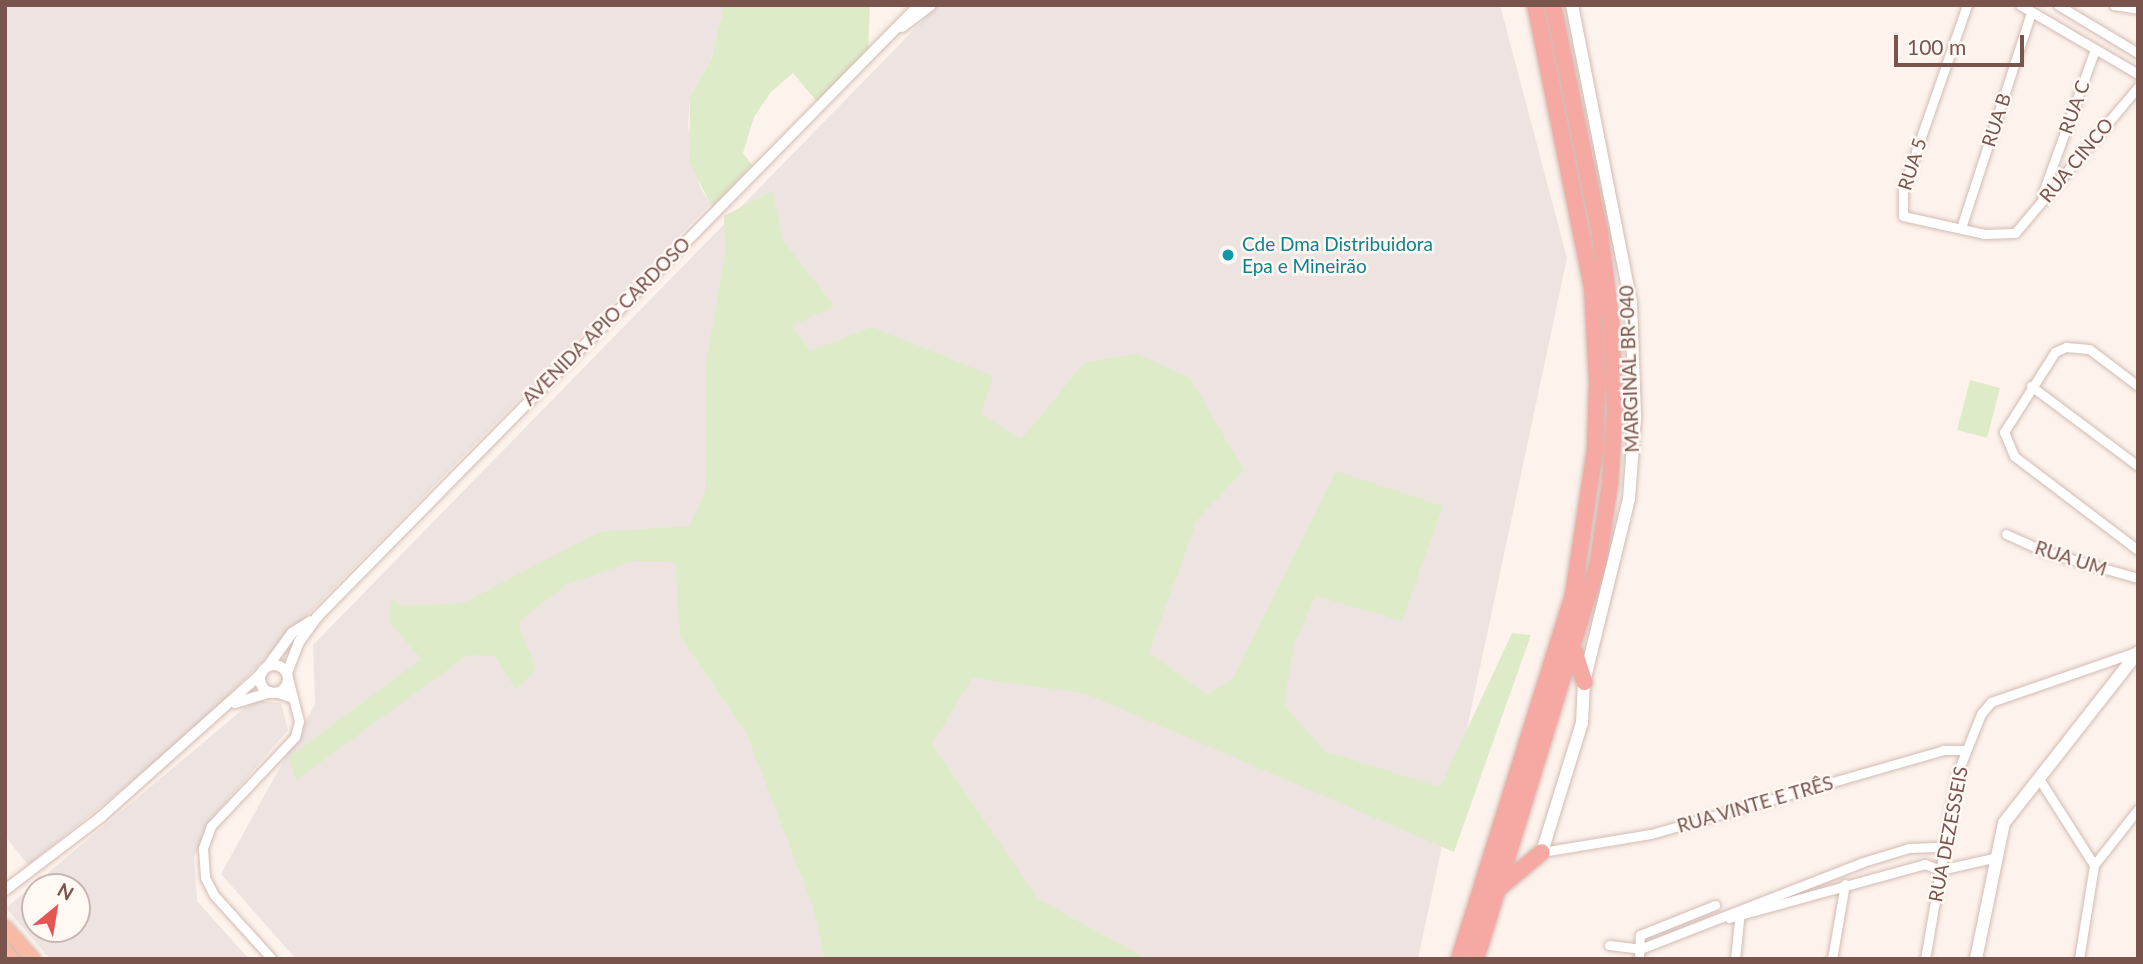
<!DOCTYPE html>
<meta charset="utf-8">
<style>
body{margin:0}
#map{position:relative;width:2143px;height:964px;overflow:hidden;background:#fdf3ec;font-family:Lato,sans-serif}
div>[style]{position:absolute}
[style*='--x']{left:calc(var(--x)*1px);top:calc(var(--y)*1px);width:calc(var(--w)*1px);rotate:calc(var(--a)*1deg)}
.industrial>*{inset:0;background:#ede4e1}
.green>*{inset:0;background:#deebc9}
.roads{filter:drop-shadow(0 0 2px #d3bbb3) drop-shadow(0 0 2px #d3bbb3)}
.minor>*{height:9px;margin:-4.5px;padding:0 4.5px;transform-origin:4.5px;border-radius:4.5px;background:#fff}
.tertiary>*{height:10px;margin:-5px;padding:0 5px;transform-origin:5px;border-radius:5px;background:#fff}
.tertiary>.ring{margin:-5px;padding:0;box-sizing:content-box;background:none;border:10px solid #fff;border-radius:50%}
.secondary>*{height:12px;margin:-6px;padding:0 6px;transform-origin:6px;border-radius:6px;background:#fff}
.trunk>*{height:14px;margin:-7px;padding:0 7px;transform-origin:7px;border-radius:7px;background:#f8baa4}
.motorway>*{height:16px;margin:-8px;padding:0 8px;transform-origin:8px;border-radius:8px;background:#f6a9a3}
.dots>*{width:19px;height:19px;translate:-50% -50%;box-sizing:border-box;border:4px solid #fff8f3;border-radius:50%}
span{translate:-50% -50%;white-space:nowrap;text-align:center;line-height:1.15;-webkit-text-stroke:5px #fff8f3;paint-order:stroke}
.street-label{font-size:19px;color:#79544d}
.culture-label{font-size:19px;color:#0d838f}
.left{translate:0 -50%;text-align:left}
.frame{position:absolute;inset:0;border:7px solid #79544d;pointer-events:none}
.north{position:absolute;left:21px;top:873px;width:70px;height:70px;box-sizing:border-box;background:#fff8f3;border:2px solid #c9b6b1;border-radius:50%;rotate:30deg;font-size:19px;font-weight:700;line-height:28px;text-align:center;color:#79544d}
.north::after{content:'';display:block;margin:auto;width:24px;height:32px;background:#e55652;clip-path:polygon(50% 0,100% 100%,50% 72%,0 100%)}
.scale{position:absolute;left:1894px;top:35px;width:130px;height:32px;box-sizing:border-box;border:4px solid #79544d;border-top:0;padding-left:9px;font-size:21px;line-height:24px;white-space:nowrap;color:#79544d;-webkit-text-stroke:5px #fff8f3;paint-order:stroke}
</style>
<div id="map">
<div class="industrial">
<div style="clip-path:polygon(5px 5px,724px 5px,711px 60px,690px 96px,688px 126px,700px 187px,710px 204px,191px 734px,28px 865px,5px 836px)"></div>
<div style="clip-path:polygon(938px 5px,1500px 5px,1567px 258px,1418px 959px,296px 959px,221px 874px,315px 704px,313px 645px)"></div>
<div style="clip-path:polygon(evenodd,254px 700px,281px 703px,288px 730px,213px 817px,194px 857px,197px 901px,249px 959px,50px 959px,6px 908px,254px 700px,35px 887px,77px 887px,77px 929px,35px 929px,35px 887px)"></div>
</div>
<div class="green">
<div style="clip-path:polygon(724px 5px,870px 5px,868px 51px,817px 102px,793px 73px,771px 92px,754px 117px,743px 153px,752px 165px,712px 208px,689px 160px,690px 96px,711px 60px)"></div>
<div style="clip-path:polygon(772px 191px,783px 240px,834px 306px,792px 326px,810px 351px,872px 327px,993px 376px,981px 414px,1021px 439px,1085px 362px,1138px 354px,1190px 378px,1244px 470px,1197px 520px,1149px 653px,1207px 694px,1233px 679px,1336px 471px,1443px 506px,1402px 621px,1315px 596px,1294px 644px,1284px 705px,1325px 751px,1440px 787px,1512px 633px,1531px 635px,1454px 852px,1084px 693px,972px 678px,932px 744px,1038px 899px,1147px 959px,825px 959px,813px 907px,747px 735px,680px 636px,675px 562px,633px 561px,566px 585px,518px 622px,536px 669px,516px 690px,494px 656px,468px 655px,296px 780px,289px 757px,421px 659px,390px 623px,391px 597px,402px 606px,463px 603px,599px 532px,689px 526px,705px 491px,706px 363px,725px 254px,724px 216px)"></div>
<div style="clip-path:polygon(1970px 380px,2000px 388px,1987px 438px,1957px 430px)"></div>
</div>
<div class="roads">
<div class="minor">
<div style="--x:1967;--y:5;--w:195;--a:109.2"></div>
<div style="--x:1903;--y:189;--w:27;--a:90"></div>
<div style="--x:1903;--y:216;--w:83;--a:12.5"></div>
<div style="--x:1984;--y:234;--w:31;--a:-2"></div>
<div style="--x:2015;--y:233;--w:191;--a:-49.9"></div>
<div style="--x:2020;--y:5;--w:137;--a:30.3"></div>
<div style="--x:2058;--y:5;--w:93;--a:31"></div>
<div style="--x:2114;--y:5;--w:24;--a:9"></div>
<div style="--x:2042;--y:195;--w:155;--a:-70"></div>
<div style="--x:1961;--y:228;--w:227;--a:-72"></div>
<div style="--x:2031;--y:386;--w:134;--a:36.8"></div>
<div style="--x:2138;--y:386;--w:61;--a:-142.9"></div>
<div style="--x:2089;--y:349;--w:23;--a:-175"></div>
<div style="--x:2066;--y:347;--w:12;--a:156"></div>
<div style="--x:2055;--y:352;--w:95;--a:122.5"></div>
<div style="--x:2004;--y:432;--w:26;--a:67"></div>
<div style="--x:2014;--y:456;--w:156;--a:37.2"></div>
<div style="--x:2006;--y:534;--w:44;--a:24.2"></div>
<div style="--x:2046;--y:552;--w:96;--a:15.8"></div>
<div style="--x:275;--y:692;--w:18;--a:19"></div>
<div style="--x:2038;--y:777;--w:104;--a:57.5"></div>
<div style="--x:1542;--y:852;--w:110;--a:-9.4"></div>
<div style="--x:1651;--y:834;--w:304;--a:-16"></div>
<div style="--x:1943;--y:750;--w:23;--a:0"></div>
<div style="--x:1729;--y:918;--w:203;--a:-15.4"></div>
<div style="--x:1925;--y:864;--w:16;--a:22"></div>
<div style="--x:1940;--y:870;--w:54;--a:-12.8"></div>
<div style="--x:1609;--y:945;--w:31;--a:7"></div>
<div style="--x:1640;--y:949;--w:239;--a:-21.3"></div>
<div style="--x:1863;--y:862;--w:48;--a:-16.9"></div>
<div style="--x:1909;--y:848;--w:34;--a:-2"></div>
<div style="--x:272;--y:959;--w:86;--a:-132.2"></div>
<div style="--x:214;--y:895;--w:20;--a:-117"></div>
<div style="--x:205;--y:877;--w:29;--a:-94"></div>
<div style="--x:203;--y:848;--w:23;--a:-70"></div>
<div style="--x:211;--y:826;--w:122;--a:-46.7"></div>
<div style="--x:295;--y:737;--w:16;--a:-76"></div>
<div style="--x:299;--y:721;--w:44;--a:-104.3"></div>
<div style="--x:1639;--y:959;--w:24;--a:-88"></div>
<div style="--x:1640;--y:935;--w:81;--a:-21.8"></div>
<div style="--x:1735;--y:959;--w:48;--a:-84.1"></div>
<div style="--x:1832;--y:959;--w:76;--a:-80.2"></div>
<div style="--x:1925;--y:959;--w:188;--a:-80.2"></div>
<div style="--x:1957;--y:774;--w:65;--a:-68.2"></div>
<div style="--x:1981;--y:714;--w:16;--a:-50"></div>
<div style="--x:1991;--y:702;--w:156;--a:-19.1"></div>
<div style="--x:2079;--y:959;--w:95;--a:-80.9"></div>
<div style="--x:2094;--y:865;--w:71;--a:-51.8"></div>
</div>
<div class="tertiary">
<div style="--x:902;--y:27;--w:36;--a:-37"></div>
<div class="ring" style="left:260px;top:665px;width:18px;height:18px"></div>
<div style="--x:268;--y:666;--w:41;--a:-54"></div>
<div style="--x:292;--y:633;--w:22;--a:-32"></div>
<div style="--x:287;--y:673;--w:33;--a:-69"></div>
<div style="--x:299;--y:642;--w:31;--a:-54"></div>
<div style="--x:317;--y:617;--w:858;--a:-45.47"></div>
<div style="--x:235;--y:703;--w:37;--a:-17"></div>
<div style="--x:5;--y:890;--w:121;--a:-37.2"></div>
<div style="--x:101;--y:817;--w:215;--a:-41.8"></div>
</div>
<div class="secondary">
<div style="--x:1542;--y:852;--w:135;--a:-72.8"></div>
<div style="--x:1582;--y:723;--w:41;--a:-87.2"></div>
<div style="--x:1584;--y:682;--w:188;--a:-76.2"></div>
<div style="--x:1629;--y:499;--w:82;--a:-85.8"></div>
<div style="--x:1635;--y:417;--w:114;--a:-92"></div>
<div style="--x:1631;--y:303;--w:304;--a:-101.2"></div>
<div style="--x:1976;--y:959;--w:139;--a:-78.4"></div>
<div style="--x:2004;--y:823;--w:217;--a:-51.9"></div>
</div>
<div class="trunk">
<div style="--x:5;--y:927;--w:43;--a:48.8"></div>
<div style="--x:5;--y:951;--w:11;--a:49"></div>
</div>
<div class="motorway">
<div style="--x:1572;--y:644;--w:40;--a:72"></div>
<div style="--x:1498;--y:889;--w:57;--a:-40.1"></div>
<div style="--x:1459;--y:959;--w:381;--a:-72.6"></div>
<div style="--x:1573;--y:595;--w:148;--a:-81.4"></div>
<div style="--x:1595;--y:449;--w:68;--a:-88.3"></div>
<div style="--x:1597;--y:381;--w:94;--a:-93"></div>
<div style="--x:1592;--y:287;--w:288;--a:-101.4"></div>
<div style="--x:1476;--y:959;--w:415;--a:-72.9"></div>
<div style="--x:1598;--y:562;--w:79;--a:-81.3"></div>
<div style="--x:1610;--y:484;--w:75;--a:-86.2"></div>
<div style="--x:1615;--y:409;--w:90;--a:-92.5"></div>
<div style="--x:1611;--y:319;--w:86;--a:-97.4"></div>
<div style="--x:1600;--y:234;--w:234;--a:-101.6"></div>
</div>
</div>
<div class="dots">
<div style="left:1228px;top:255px;background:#0f9aa8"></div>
</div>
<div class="street-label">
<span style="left:2074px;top:107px;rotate:-70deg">RUA C</span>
<span style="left:1996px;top:120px;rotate:-72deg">RUA B</span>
<span style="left:2076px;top:160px;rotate:-50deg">RUA CINCO</span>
<span style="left:1912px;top:164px;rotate:-72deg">RUA 5</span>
<span style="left:606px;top:321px;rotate:-45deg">AVENIDA APIO CARDOSO</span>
<span style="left:1629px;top:369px;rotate:-92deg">MARGINAL BR-040</span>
<span style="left:2071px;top:558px;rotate:18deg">RUA UM</span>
<span style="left:1755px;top:804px;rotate:-16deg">RUA VINTE E TRÊS</span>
<span style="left:1948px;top:834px;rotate:-79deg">RUA DEZESSEIS</span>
</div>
<div class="culture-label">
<span class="left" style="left:1242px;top:255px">Cde Dma Distribuidora<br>Epa e Mineirão</span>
</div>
<div class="frame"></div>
<div class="north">N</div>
<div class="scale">100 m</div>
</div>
